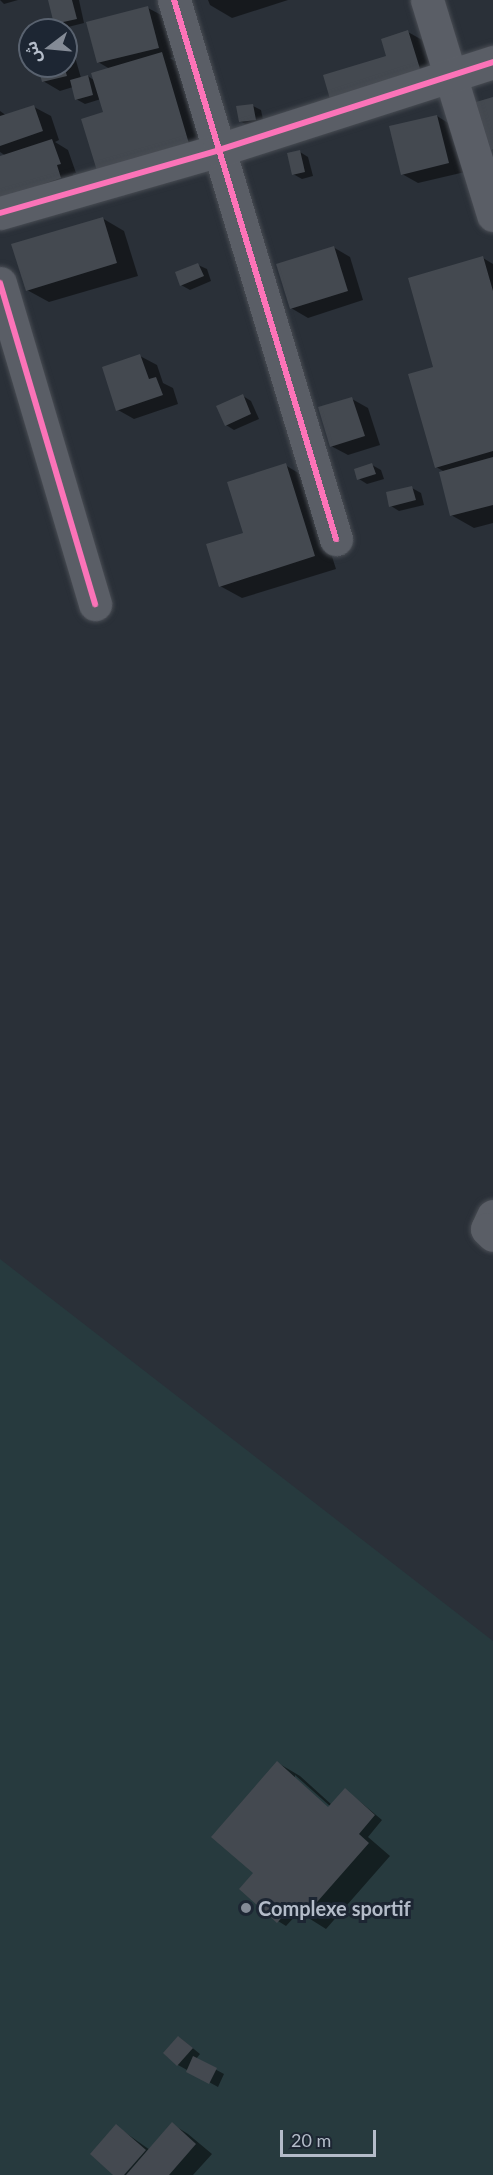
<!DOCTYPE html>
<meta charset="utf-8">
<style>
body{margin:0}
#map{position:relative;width:493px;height:2175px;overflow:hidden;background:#2a3038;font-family:Lato,"Noto Sans Arabic",sans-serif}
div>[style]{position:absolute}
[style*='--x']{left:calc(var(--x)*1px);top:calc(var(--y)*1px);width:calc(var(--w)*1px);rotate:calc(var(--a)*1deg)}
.green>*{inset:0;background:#273a3e}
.shadow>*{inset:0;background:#0007}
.building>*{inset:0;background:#444950}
.roads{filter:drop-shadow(0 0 2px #484c53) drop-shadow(0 0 2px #484c53)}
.street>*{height:33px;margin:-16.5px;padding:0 16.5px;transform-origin:16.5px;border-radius:16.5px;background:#5a5e66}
.cycleway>*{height:6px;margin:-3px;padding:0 3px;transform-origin:3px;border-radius:3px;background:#fb73b8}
.dots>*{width:16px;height:16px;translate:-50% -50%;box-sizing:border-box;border:3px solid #1d2633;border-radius:50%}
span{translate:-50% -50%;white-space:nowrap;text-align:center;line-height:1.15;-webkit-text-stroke:6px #1d2633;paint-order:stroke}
.poi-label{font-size:20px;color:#b4bcc9;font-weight:700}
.left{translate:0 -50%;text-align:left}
.north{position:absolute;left:18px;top:18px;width:60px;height:60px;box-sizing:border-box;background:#1d2633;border:2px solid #59626f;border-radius:50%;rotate:254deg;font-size:16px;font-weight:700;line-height:24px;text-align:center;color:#b4bcc9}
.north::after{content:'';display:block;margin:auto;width:21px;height:27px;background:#848b96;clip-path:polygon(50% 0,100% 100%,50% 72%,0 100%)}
.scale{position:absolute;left:280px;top:2130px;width:96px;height:27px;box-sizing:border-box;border:3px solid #b4bcc9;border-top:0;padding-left:8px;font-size:18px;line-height:21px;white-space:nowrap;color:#b4bcc9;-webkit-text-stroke:4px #1d2633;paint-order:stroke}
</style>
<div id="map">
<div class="green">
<div style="clip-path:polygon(0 1259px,493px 1641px,493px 2175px,0 2175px)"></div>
</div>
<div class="shadow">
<div style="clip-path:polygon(0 0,18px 0,4px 4px)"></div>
<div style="clip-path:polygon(50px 0,79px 0,84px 23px,64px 28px,55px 23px)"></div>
<div style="clip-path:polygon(208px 0,288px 0,232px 18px,210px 5px)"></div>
<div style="clip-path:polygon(148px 8px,165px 17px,174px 57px,170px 58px,184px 67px,212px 159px,105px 113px,101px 99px,85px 104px,76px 99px,73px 87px,60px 91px,43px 81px,39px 66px,66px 66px,66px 40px,71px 43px,81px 78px,88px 76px,95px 81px,110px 69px,98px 62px)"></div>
<div style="clip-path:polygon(408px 32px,424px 41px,436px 81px,388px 57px)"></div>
<div style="clip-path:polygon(253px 106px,261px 110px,264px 124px,249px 126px,240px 121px)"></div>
<div style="clip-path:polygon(34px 107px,51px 116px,59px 140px,55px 142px,68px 150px,76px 173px,73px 174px,77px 188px,0 194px,0 158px,6px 156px,0 152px,0 111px,7px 116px)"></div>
<div style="clip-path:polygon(437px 116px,453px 126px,465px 172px,418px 183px,402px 174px)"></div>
<div style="clip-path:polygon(300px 152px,308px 157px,313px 176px,302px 179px,293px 174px)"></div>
<div style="clip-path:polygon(102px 218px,124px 231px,138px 276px,49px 302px,27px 290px)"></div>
<div style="clip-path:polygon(333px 247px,350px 257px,363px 300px,308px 318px,291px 308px)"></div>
<div style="clip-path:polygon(483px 258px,493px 264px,493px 523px,474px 528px,451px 515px,445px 472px,436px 467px,435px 368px)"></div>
<div style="clip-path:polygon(198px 265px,207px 269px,211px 281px,190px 290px,181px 285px)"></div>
<div style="clip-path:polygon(140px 356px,157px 365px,163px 383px,173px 388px,178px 404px,134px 419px,118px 410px)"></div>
<div style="clip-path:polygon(243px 396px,251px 401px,259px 419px,234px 430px,226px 425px)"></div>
<div style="clip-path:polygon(352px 399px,368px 408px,380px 445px,348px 455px,331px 446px)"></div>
<div style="clip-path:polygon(285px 465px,307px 478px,336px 569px,242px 598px,220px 586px,245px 534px)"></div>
<div style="clip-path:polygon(372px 465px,381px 470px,384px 479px,367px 484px,359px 479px)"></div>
<div style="clip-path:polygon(412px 488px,421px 493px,424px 505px,399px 511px,391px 506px)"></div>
<div style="clip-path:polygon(evenodd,278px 1763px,300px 1776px,332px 1805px,346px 1790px,382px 1820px,368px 1837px,390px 1856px,326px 1929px,299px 1912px,286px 1926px,278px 1921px,255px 1873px,278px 1763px,295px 1775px,331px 1807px,328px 1809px,295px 1779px,295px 1775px)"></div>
<div style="clip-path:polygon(179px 2037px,200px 2054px,196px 2059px,224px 2074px,218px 2087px,178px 2065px)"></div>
<div style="clip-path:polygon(172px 2124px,188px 2134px,212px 2154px,193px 2175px,115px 2175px,116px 2126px,150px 2150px)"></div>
</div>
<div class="building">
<div style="clip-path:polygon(48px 0,72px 0,77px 19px,54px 24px)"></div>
<div style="clip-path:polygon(148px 6px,159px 48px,97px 63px,86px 22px)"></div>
<div style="clip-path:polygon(408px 30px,421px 72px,330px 99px,323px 75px,386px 56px,381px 39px)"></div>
<div style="clip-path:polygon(162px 52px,190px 147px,98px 174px,81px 119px,103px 112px,91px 73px)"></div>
<div style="clip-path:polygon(38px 66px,64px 66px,67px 76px,42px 82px)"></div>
<div style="clip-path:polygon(88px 75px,93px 95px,75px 100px,70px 80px)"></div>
<div style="clip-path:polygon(493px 97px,493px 149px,491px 150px,476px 102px)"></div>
<div style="clip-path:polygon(253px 104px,256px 120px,239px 122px,236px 106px)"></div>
<div style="clip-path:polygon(34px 105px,43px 131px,0 146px,0 116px)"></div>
<div style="clip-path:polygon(437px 115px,449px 163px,401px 175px,389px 126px)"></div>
<div style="clip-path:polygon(52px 139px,61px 164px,57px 165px,61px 178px,0 199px,0 156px)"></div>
<div style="clip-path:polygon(300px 150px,305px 172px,292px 175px,287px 153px)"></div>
<div style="clip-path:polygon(103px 217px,117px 263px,26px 291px,11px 244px)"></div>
<div style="clip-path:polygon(334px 246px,348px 291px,290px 309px,276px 264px)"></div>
<div style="clip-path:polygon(483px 256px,493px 291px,493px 451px,435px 468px,408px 374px,433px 367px,408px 278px)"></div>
<div style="clip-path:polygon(198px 263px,204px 276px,180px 286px,175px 272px)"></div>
<div style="clip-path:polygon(140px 354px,149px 379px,156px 377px,163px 395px,116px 411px,102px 367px)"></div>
<div style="clip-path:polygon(243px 394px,251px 414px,225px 426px,216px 406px)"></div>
<div style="clip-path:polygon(352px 397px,365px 436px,330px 447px,318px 407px)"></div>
<div style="clip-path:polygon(493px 457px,493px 505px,450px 516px,439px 472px)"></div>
<div style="clip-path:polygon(286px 463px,315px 556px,219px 587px,206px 544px,243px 533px,227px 482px)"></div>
<div style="clip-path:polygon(372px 463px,376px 474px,357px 480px,354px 469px)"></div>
<div style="clip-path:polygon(412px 486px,416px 500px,389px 507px,386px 492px)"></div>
<div style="clip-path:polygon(277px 1761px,328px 1807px,345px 1788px,375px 1815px,359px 1834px,369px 1843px,303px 1918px,291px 1907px,277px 1923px,239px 1889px,253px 1873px,211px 1837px)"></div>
<div style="clip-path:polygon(178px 2036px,193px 2048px,177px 2066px,163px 2053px)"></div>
<div style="clip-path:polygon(193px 2056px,217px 2068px,209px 2084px,186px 2072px)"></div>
<div style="clip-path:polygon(172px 2122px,196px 2144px,169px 2175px,126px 2175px)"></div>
<div style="clip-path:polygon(116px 2124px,146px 2150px,124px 2175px,113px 2175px,90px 2154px)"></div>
</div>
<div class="roads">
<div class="street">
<div style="--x:174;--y:0;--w:563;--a:73.27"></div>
<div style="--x:427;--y:0;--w:225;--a:72.9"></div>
<div style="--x:0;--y:213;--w:228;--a:-16"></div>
<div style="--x:219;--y:150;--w:288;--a:-17.8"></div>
<div style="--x:0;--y:283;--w:335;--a:73.5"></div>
<div style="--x:493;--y:1216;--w:14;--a:115"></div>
<div style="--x:487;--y:1229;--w:8;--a:45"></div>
</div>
</div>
<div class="cycleway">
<div style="--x:174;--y:0;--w:563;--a:73.27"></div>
<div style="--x:0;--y:213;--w:228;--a:-16"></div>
<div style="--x:219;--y:150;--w:288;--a:-17.8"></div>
<div style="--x:0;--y:283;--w:335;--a:73.5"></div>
</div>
<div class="dots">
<div style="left:246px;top:1908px;background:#848b96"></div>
</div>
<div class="poi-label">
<span class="left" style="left:258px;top:1908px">Complexe sportif</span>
</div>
<div class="north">ش</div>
<div class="scale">20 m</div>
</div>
